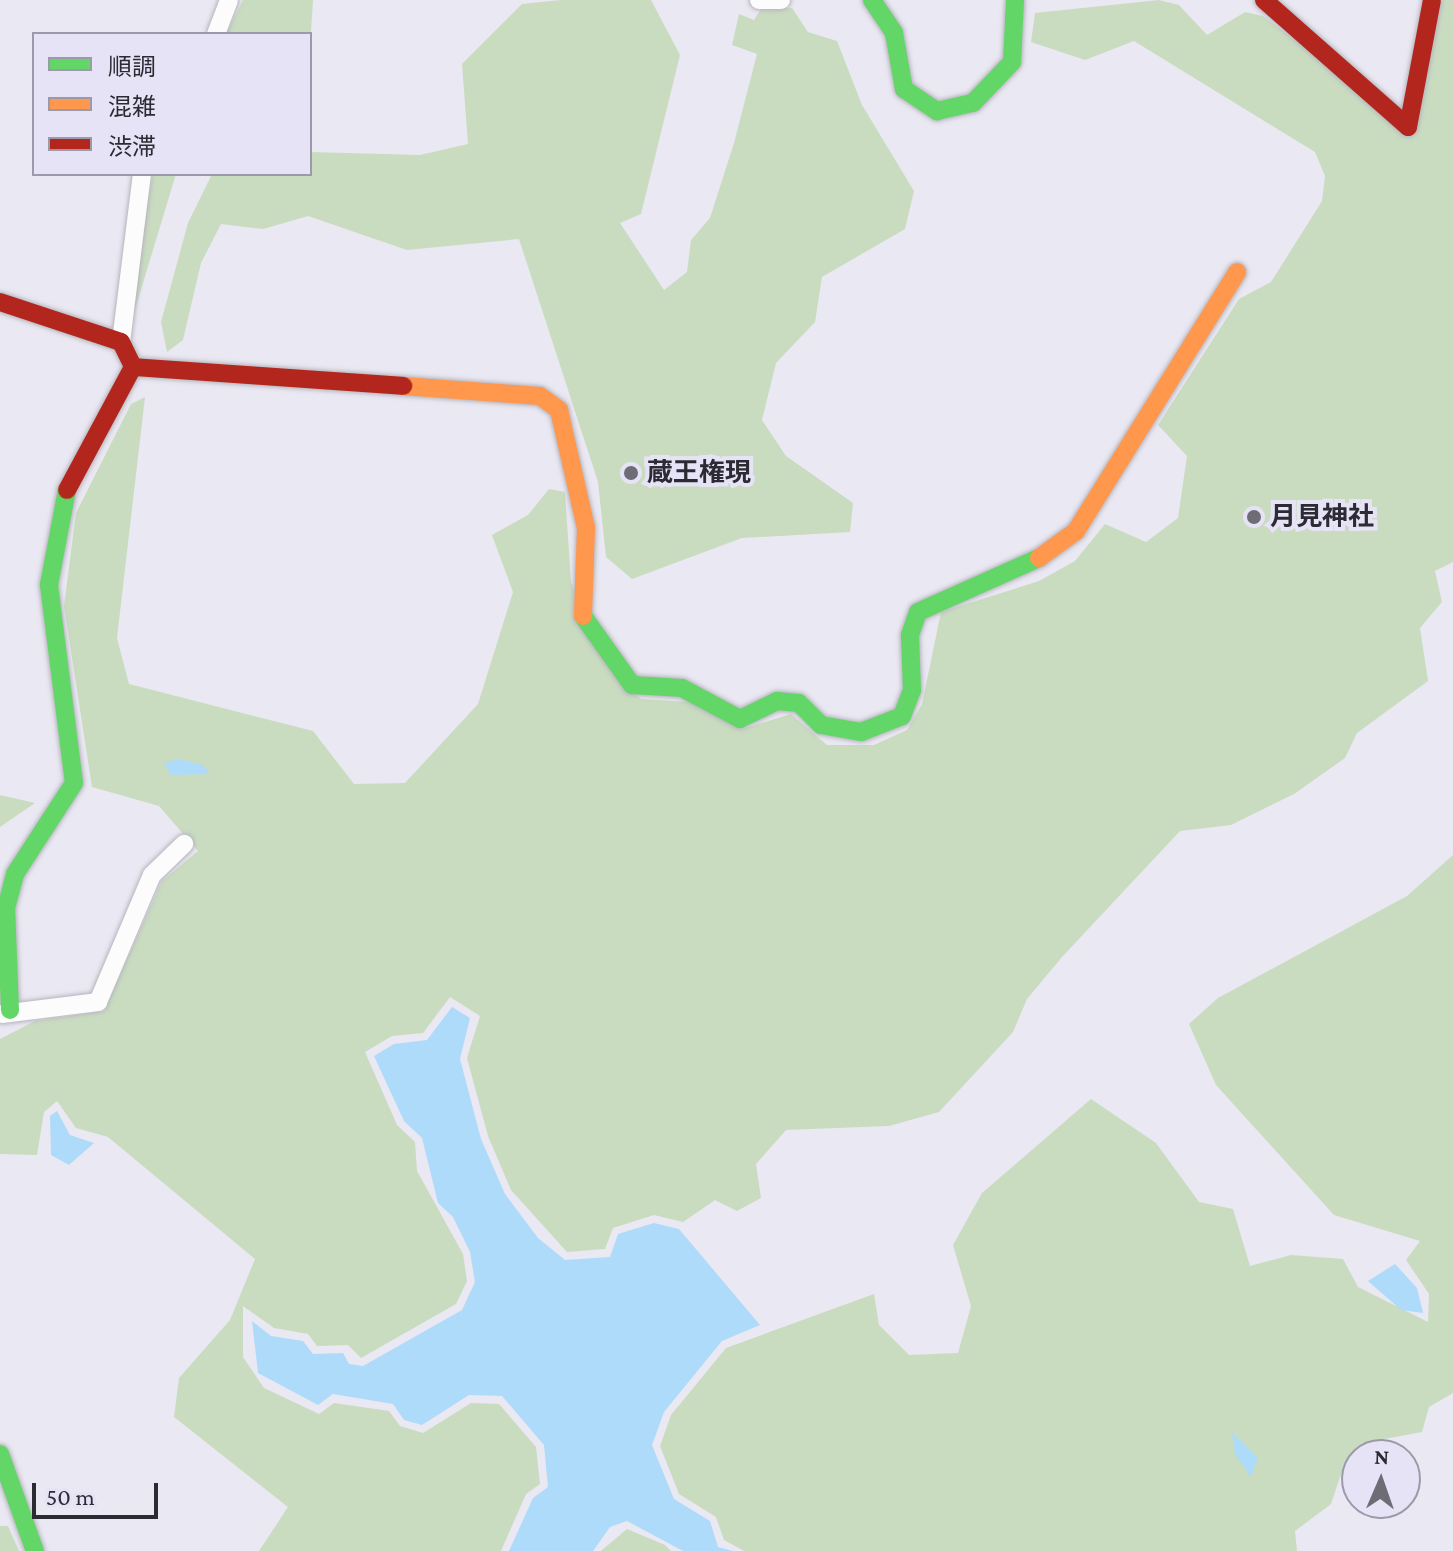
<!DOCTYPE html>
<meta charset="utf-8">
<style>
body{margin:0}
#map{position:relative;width:1453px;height:1551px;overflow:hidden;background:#eae8f2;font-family:"Crimson Pro","Noto Sans JP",serif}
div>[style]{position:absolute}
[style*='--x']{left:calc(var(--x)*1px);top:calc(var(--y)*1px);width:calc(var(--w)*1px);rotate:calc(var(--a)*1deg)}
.green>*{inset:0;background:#c9dcc0}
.water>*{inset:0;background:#aedbfa}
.roads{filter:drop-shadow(0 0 2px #b6b5bd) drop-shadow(0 0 2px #b6b5bd)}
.street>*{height:18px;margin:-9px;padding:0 9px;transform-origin:9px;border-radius:9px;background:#fcfcfd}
.fast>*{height:18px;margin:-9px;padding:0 9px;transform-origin:9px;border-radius:9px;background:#63d668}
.slow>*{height:18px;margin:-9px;padding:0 9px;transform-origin:9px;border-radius:9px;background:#ff974d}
.jam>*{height:18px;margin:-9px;padding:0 9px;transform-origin:9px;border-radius:9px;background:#b3261e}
.dots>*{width:22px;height:22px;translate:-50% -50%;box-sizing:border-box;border:4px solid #e7e3f7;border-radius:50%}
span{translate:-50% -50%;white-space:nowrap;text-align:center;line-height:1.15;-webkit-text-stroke:8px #e7e3f7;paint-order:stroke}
.poi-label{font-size:26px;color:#2c2b33;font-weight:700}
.left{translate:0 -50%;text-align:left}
.legend{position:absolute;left:32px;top:32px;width:280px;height:144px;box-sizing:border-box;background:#e7e3f7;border:2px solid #9c99a9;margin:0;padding:10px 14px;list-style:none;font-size:24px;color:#2c2b33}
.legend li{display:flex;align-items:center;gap:16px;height:40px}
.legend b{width:40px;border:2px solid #9c99a9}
.north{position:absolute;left:1341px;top:1439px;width:80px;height:80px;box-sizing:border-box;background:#e7e3f7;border:2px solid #9c99a9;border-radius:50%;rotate:2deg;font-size:22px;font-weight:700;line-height:32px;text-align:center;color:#2c2b33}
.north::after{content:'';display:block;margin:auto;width:28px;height:36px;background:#6e6d76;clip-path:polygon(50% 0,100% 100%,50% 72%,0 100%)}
.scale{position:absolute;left:32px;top:1483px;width:126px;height:36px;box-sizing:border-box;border:4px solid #2c2b33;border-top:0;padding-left:10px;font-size:24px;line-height:28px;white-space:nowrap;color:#2c2b33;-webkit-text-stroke:6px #e7e3f7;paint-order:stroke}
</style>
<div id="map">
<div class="green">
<div style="clip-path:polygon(243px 0,313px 0,310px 48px,310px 34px,226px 34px)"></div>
<div style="clip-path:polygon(561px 0,651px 0,680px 55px,641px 214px,620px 223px,664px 290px,687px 272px,691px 240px,710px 218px,734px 143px,757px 54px,732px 45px,739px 14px,754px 20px,761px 9px,792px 8px,808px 32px,837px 41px,862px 105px,914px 191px,905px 229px,822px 277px,815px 322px,776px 363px,762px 420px,786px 456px,853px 503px,850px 532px,742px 538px,632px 579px,606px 557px,598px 482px,519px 239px,407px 250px,308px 216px,263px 229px,221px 224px,201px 263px,183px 340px,167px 352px,161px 322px,188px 223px,212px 174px,310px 174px,310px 152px,420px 155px,468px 144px,462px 64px,522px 4px)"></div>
<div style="clip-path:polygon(1159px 0,1179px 5px,1207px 35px,1245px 12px,1263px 16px,1400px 118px,1442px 0,1453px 0,1453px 562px,1435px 571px,1442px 602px,1420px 628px,1428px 681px,1357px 733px,1345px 758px,1294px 794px,1231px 825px,1180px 831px,1062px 957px,1027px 999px,1013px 1032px,939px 1112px,889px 1126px,786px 1130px,756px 1164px,761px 1198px,737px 1211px,715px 1200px,683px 1222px,654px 1215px,613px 1228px,605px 1249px,567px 1252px,511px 1190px,488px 1136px,467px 1058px,480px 1016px,450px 997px,423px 1033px,392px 1036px,365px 1052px,397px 1125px,415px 1142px,417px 1171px,463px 1254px,467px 1281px,456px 1304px,361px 1358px,348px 1345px,317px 1346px,308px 1334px,274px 1328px,243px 1306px,243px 1357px,264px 1388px,319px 1414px,334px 1403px,389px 1411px,400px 1426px,423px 1433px,471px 1403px,499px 1404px,536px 1447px,540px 1484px,526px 1494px,501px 1551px,259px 1551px,288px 1507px,174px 1417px,179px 1378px,230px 1320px,255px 1259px,108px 1137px,76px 1128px,57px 1101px,44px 1112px,37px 1155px,0 1154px,0 1039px,35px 1021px,104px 1011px,162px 881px,198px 851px,159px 806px,92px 787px,64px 606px,76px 513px,131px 404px,145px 397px,117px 638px,129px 684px,313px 731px,354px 784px,405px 783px,478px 704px,513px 592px,492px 535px,528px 515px,549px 489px,565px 492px,571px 582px,612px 673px,641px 699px,689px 702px,742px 729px,791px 714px,827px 745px,874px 745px,907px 730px,922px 704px,941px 612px,1039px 581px,1075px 561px,1105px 524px,1146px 542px,1178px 518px,1187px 456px,1158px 425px,1239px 299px,1271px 282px,1322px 201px,1325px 176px,1315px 152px,1134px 41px,1085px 60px,1031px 42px,1035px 13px)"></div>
<div style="clip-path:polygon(153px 174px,176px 174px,133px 316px,139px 246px)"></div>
<div style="clip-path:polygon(0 795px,35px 803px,0 827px)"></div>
<div style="clip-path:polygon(1453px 855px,1453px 1393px,1429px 1407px,1422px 1432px,1362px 1443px,1345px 1462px,1331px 1504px,1295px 1531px,1297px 1551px,744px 1551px,724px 1540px,716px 1517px,679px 1494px,660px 1446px,671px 1415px,726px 1348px,874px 1294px,879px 1325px,909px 1355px,958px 1353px,971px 1306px,953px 1245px,982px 1193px,1091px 1099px,1156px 1143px,1199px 1202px,1233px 1209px,1250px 1266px,1291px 1255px,1343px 1259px,1358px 1287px,1428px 1322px,1429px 1294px,1406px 1260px,1420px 1241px,1334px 1215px,1216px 1085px,1189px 1024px,1218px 998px,1407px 896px)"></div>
<div style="clip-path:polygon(0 1526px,8px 1526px,19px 1551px,0 1551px)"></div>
<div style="clip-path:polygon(627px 1529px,665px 1545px,671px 1551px,601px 1551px)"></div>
</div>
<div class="water">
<div style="clip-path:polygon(178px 759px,203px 765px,210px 774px,171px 775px,164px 763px)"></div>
<div style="clip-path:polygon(452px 1007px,470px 1018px,460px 1059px,481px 1139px,505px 1194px,538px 1238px,565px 1260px,610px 1257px,618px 1234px,654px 1223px,679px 1229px,760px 1325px,722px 1341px,664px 1412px,652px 1445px,674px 1499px,710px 1521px,718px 1547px,733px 1551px,683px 1551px,627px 1521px,610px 1527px,593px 1551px,509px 1551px,533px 1498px,548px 1487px,544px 1445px,502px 1396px,469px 1395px,422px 1425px,404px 1420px,393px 1404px,333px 1394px,318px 1405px,258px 1373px,252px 1321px,271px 1336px,303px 1341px,313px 1354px,343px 1353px,349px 1364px,363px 1366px,462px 1310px,475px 1282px,470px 1252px,453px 1217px,438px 1203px,422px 1138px,404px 1121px,374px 1056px,394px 1044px,427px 1040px)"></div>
<div style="clip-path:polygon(57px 1111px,70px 1135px,94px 1143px,69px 1165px,51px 1155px,50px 1116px)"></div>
<div style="clip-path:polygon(1395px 1264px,1417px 1288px,1423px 1313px,1401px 1310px,1368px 1281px)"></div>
<div style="clip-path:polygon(1232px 1432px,1258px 1458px,1251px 1477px,1235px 1454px)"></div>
</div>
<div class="roads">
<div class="street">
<div style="--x:759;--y:0;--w:22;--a:0"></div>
<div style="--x:216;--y:34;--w:36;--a:-69"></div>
<div style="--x:121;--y:342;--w:169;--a:-82.9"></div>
<div style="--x:2;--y:1014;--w:97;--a:-7.1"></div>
<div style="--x:98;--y:1002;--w:138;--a:-67"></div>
<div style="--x:152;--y:875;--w:45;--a:-44.1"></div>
</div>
<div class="fast">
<div style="--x:872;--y:0;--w:40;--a:56"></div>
<div style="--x:894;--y:33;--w:57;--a:79.9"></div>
<div style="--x:904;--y:89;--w:40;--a:34"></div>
<div style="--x:937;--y:111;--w:37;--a:-13"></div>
<div style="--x:973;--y:103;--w:57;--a:-46.4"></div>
<div style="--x:1012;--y:62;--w:62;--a:-87.2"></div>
<div style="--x:583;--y:616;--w:85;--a:54.6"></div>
<div style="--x:632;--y:685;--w:50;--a:3.4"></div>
<div style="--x:682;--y:688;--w:66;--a:28.1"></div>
<div style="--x:740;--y:719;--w:41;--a:-25.9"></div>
<div style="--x:777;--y:701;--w:22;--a:5"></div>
<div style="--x:799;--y:703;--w:31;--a:45"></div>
<div style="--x:821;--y:725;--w:41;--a:9.9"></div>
<div style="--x:861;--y:732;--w:44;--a:-21.3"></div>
<div style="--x:902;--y:716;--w:28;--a:-69"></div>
<div style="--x:912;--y:690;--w:55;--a:-92.1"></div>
<div style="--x:910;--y:635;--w:24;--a:-71"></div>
<div style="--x:918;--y:612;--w:133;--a:-24.1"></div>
<div style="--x:10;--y:1010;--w:102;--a:-92.2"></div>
<div style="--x:6;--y:908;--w:35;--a:-75"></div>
<div style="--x:15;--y:874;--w:108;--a:-57"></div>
<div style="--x:74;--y:783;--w:200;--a:-97.2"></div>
<div style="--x:49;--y:585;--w:97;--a:-79.3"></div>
<div style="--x:0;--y:1454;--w:103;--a:70.2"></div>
</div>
<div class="slow">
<div style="--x:403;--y:386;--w:137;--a:4.2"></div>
<div style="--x:540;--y:396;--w:24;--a:36"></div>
<div style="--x:559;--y:410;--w:121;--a:77.1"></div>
<div style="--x:586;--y:528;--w:88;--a:92"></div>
<div style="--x:1039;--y:558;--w:46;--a:-36.1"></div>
<div style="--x:1076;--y:531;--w:305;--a:-58.1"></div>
</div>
<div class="jam">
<div style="--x:1264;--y:0;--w:192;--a:41.4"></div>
<div style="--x:1408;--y:127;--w:129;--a:-79.3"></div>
<div style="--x:0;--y:302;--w:127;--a:18.3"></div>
<div style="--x:121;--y:342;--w:28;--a:64"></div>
<div style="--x:133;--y:367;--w:271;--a:4"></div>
<div style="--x:67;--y:490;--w:140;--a:-61.8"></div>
</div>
</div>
<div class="dots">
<div style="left:631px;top:473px;background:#6e6d76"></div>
<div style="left:1254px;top:517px;background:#6e6d76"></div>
</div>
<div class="poi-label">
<span class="left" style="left:647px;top:473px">蔵王権現</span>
<span class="left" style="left:1270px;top:517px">月見神社</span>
</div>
<ul class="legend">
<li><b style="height:10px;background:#63d668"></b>順調</li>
<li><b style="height:10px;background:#ff974d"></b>混雑</li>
<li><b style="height:10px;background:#b3261e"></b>渋滞</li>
</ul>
<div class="north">N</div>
<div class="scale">50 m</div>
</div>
